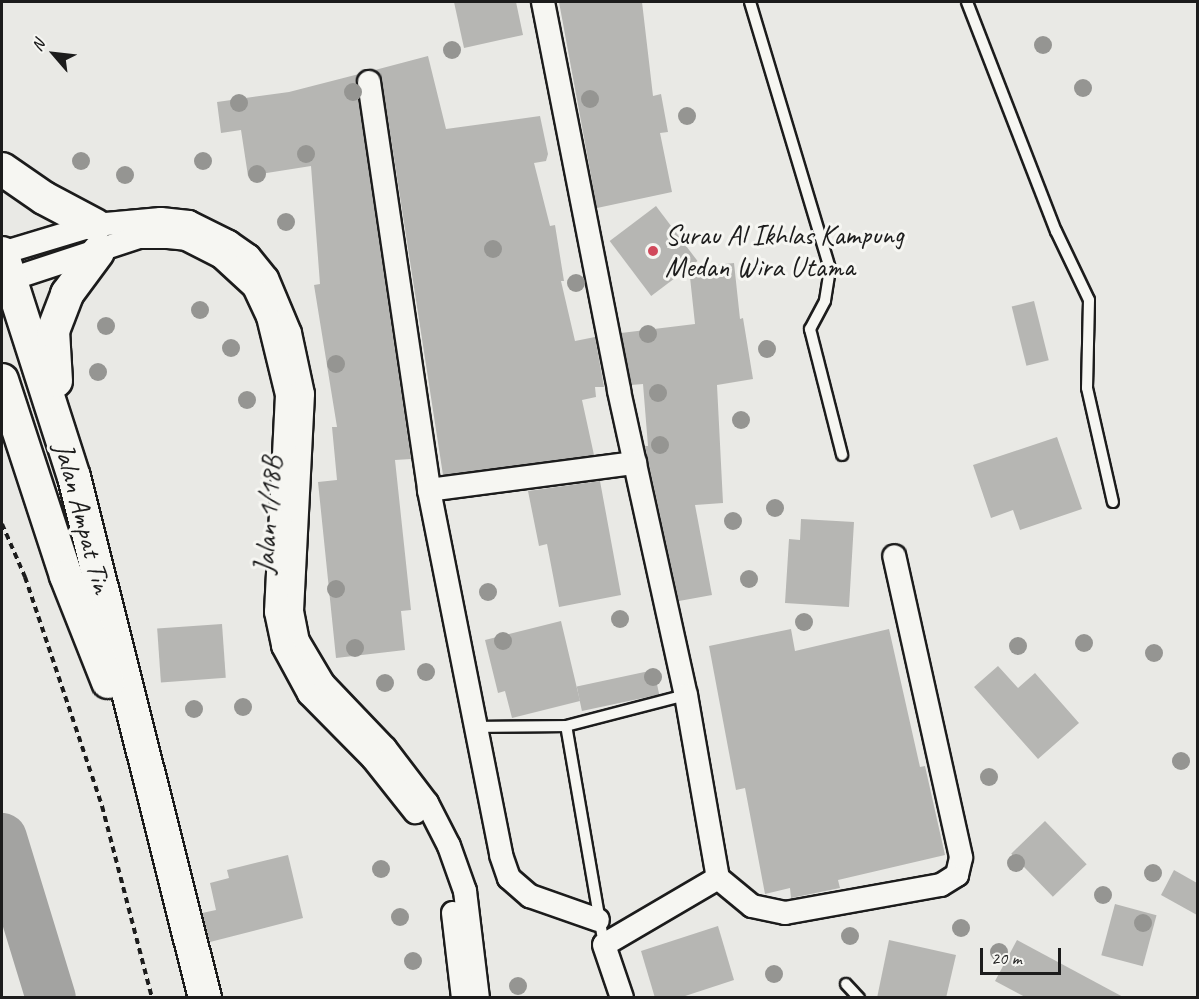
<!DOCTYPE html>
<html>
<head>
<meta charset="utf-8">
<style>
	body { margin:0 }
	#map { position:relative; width:1199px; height:999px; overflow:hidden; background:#e9e9e5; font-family:Caveat,sans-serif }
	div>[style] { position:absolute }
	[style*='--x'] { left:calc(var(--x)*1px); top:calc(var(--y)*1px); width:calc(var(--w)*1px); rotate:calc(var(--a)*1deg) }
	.river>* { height:50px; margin:-25px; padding:0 25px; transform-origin:25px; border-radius:25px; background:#a3a3a1 }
	.building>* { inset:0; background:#b6b6b3; transform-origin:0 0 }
	.path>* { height:4px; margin-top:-2px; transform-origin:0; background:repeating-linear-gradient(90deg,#1c1c1c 0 6px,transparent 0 10.5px) }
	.roads { filter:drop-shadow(2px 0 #1c1c1c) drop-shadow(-2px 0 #1c1c1c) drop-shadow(0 2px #1c1c1c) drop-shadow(0 -2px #1c1c1c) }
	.lane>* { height:10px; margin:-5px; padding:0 5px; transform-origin:5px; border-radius:5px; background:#f6f6f2 }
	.street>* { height:22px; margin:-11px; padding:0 11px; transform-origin:11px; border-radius:11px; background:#f6f6f2 }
	.secondary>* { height:32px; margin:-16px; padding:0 16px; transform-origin:16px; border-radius:16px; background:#f6f6f2 }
	.trees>* { width:18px; height:18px; margin:-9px; border-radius:50%; background:#959592 }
	.dots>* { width:16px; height:16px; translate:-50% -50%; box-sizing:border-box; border:3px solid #f6f6f2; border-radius:50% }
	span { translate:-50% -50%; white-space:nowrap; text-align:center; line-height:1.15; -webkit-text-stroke:6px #f6f6f2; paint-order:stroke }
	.poi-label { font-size:28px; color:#1c1c1c }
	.left { translate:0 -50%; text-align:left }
	.street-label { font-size:28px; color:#1c1c1c }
	.frame { position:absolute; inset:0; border:3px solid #1c1c1c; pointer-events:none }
	.north { position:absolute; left:24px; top:24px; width:60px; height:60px; -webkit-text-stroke:4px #f6f6f2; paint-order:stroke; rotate:298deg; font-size:16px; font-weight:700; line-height:24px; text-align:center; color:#1c1c1c }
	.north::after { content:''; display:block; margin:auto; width:21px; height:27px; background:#1c1c1c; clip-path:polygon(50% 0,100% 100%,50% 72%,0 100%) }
	.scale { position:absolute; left:980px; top:948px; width:81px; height:27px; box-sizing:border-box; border:3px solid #1c1c1c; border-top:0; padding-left:8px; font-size:18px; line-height:21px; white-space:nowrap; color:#1c1c1c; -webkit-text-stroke:4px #f6f6f2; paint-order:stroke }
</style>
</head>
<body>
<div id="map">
	<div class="river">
		<div style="--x:2;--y:838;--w:167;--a:73"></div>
	</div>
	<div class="building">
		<div style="clip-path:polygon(454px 2px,516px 2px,523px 35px,464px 48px)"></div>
		<div style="clip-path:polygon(559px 2px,642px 2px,653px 96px,661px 94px,668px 132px,660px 133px,672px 192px,597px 208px)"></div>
		<div style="clip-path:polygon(428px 56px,446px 129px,540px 116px,548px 154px,546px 161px,534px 163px,550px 226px,555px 225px,564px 281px,561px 281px,575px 341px,595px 337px,604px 387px,595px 387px,596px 397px,582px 400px,594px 455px,443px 475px,382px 80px,375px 70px)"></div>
		<div style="clip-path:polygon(359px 74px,356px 84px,411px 459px,395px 460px,411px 610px,401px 611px,405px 650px,336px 658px,318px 482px,337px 480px,332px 427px,337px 427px,314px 285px,320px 284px,311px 166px,248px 176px,241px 130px,221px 133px,217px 102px,289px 92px)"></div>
		<div style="left:656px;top:206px;width:69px;height:58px;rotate:53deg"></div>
		<div style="clip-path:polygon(734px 263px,740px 319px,743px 318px,753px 379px,717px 385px,723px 503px,695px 505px,712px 595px,679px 601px,645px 446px,648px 446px,643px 384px,631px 385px,621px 333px,695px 324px,689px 268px)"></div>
		<div style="left:1034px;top:301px;width:61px;height:23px;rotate:76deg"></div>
		<div style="clip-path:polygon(1057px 437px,1082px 509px,1020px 530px,1013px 510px,991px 518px,973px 465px)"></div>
		<div style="clip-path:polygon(600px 481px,621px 595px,559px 607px,547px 544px,539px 546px,528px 491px)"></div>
		<div style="clip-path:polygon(801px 519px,854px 522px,849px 607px,785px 603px,789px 539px,800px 540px)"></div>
		<div style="clip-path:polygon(561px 621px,580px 701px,512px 718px,505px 691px,498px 693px,485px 640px)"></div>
		<div style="left:222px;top:624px;width:54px;height:65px;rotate:86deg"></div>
		<div style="clip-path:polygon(791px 629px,795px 651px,889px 629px,920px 767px,925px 766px,945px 855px,838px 880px,840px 888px,791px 898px,790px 888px,765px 894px,745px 788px,736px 790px,709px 646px)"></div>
		<div style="clip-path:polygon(998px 666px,1018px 688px,1035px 673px,1079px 723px,1038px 759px,974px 687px)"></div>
		<div style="left:654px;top:670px;width:25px;height:79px;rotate:78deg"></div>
		<div style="left:1045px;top:821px;width:60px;height:47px;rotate:46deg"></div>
		<div style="clip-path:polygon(288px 855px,303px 918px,210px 942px,202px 913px,216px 910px,210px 883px,229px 878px,227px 870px)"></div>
		<div style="clip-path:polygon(1174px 870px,1197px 883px,1197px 915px,1161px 895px)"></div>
		<div style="left:1115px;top:904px;width:43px;height:53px;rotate:15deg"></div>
		<div style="clip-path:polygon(718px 926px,734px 980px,679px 998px,655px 998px,641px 951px)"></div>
		<div style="clip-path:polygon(889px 940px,956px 955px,946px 998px,877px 998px)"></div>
		<div style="clip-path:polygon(1017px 940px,1125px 998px,1027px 998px,995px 981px)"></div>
	</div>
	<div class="path">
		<div style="--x:2;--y:524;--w:58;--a:66.5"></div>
		<div style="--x:25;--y:577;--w:242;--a:71.4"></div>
		<div style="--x:102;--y:806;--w:198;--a:75.4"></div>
	</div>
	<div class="roads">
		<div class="lane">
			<div style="--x:750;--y:2;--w:279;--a:73.3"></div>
			<div style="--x:830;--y:269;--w:32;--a:99"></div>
			<div style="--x:825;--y:301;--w:32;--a:118"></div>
			<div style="--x:810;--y:329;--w:130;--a:75.7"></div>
			<div style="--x:967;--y:2;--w:246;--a:68.8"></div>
			<div style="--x:1056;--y:231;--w:76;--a:64.4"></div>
			<div style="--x:1089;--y:300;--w:88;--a:91.3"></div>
			<div style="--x:1087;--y:388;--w:117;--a:77.2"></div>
			<div style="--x:475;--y:727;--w:91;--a:-0.6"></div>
			<div style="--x:604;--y:945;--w:222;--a:-99.8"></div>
			<div style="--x:566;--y:726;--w:124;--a:-14.5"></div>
			<div style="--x:846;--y:984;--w:19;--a:47"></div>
		</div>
		<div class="street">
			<div style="--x:543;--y:2;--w:396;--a:78.9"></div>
			<div style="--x:619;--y:391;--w:311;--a:77.6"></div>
			<div style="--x:686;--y:695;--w:186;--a:80.1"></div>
			<div style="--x:718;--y:878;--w:132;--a:149.6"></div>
			<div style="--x:604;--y:945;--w:56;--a:71.2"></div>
			<div style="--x:369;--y:82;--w:412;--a:81.6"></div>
			<div style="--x:429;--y:490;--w:372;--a:78.8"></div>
			<div style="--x:501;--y:855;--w:24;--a:71"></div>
			<div style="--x:509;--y:878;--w:28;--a:41"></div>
			<div style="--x:530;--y:896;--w:72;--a:19.4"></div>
			<div style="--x:2;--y:253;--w:97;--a:-16.8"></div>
			<div style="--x:95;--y:225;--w:66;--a:-5.2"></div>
			<div style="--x:161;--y:219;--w:28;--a:6"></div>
			<div style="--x:189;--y:222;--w:45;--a:26.6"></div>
			<div style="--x:229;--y:242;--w:24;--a:35"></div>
			<div style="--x:249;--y:256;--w:28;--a:51"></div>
			<div style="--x:267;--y:278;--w:60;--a:67.3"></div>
			<div style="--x:290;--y:333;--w:62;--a:78"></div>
			<div style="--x:303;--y:394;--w:217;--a:92.9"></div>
			<div style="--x:292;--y:611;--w:31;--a:79"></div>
			<div style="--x:298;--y:641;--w:49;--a:59.2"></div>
			<div style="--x:323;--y:683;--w:90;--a:46.4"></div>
			<div style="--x:385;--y:748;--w:69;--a:52.6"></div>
			<div style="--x:427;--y:803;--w:48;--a:62.9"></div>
			<div style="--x:449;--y:846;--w:48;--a:70.4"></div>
			<div style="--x:465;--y:891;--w:108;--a:83.1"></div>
			<div style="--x:2;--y:282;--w:144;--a:-18.2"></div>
			<div style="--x:139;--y:237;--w:29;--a:0"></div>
			<div style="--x:168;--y:237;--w:18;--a:6"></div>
			<div style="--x:186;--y:239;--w:38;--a:27"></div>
			<div style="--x:220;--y:256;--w:46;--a:42.4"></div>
			<div style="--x:254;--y:287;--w:33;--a:65"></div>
			<div style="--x:268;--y:317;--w:80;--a:76.3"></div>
			<div style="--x:287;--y:395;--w:217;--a:92.9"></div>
			<div style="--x:276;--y:612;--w:35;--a:78"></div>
			<div style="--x:283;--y:646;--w:55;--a:61.6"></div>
			<div style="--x:309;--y:694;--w:91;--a:45.4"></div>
			<div style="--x:373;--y:759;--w:68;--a:51.6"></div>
			<div style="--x:429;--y:490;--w:208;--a:-7.5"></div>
			<div style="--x:718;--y:878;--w:44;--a:39.5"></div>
			<div style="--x:752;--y:906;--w:34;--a:12"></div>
			<div style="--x:785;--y:913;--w:158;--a:-10.2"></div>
			<div style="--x:941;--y:885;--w:19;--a:-32"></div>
			<div style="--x:957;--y:875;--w:18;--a:-77"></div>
			<div style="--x:961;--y:857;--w:308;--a:-102.5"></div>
			<div style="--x:453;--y:913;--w:86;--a:83.3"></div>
		</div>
		<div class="secondary">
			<div style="--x:2;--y:169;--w:51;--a:34.6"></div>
			<div style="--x:44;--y:198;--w:58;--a:27.9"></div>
			<div style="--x:2;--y:253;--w:235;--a:72.2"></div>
			<div style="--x:74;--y:477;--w:537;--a:75.89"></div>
			<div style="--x:2;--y:380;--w:206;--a:71.9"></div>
			<div style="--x:66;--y:576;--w:114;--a:68.4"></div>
			<div style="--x:56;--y:381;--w:50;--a:-93.4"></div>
			<div style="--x:53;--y:331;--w:40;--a:-69"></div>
			<div style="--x:67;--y:294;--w:52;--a:-53.6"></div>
		</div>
	</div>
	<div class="trees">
		<div style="left:1043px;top:45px"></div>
		<div style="left:452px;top:50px"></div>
		<div style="left:1083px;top:88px"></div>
		<div style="left:353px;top:92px"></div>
		<div style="left:590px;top:99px"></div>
		<div style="left:239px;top:103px"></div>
		<div style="left:687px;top:116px"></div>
		<div style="left:306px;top:154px"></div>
		<div style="left:81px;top:161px"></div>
		<div style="left:203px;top:161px"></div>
		<div style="left:257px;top:174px"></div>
		<div style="left:125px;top:175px"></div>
		<div style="left:286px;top:222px"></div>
		<div style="left:493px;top:249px"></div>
		<div style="left:576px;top:283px"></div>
		<div style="left:200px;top:310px"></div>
		<div style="left:106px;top:326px"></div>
		<div style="left:648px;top:334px"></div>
		<div style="left:231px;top:348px"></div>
		<div style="left:767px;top:349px"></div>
		<div style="left:336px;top:364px"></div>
		<div style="left:98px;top:372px"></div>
		<div style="left:658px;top:393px"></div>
		<div style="left:247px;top:400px"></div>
		<div style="left:741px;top:420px"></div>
		<div style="left:660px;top:445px"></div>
		<div style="left:775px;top:508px"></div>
		<div style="left:733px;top:521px"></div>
		<div style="left:749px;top:579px"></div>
		<div style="left:336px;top:589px"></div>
		<div style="left:488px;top:592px"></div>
		<div style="left:620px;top:619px"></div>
		<div style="left:804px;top:622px"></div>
		<div style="left:503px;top:641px"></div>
		<div style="left:1084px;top:643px"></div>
		<div style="left:1018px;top:646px"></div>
		<div style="left:355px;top:648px"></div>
		<div style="left:1154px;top:653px"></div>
		<div style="left:426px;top:672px"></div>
		<div style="left:653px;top:677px"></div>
		<div style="left:385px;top:683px"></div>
		<div style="left:243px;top:707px"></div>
		<div style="left:194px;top:709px"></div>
		<div style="left:1181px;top:761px"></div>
		<div style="left:989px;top:777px"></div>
		<div style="left:1016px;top:863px"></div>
		<div style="left:381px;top:869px"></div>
		<div style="left:1153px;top:873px"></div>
		<div style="left:1103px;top:895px"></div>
		<div style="left:400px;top:917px"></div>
		<div style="left:1143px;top:923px"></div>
		<div style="left:961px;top:928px"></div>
		<div style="left:850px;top:936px"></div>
		<div style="left:999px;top:952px"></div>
		<div style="left:413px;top:961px"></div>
		<div style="left:774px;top:974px"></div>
		<div style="left:518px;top:986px"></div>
	</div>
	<div class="dots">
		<div style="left:653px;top:251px;background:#d1495b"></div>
	</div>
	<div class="poi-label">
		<span class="left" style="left:665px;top:251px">Surau Al Ikhlas Kampung<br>Medan Wira Utama</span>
	</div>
	<div class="street-label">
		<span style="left:268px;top:515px;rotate:-86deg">Jalan 1/18B</span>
		<span style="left:83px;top:518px;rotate:75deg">Jalan Ampat Tin</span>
	</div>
	<div class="frame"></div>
	<div class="north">N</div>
	<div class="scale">20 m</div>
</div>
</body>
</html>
